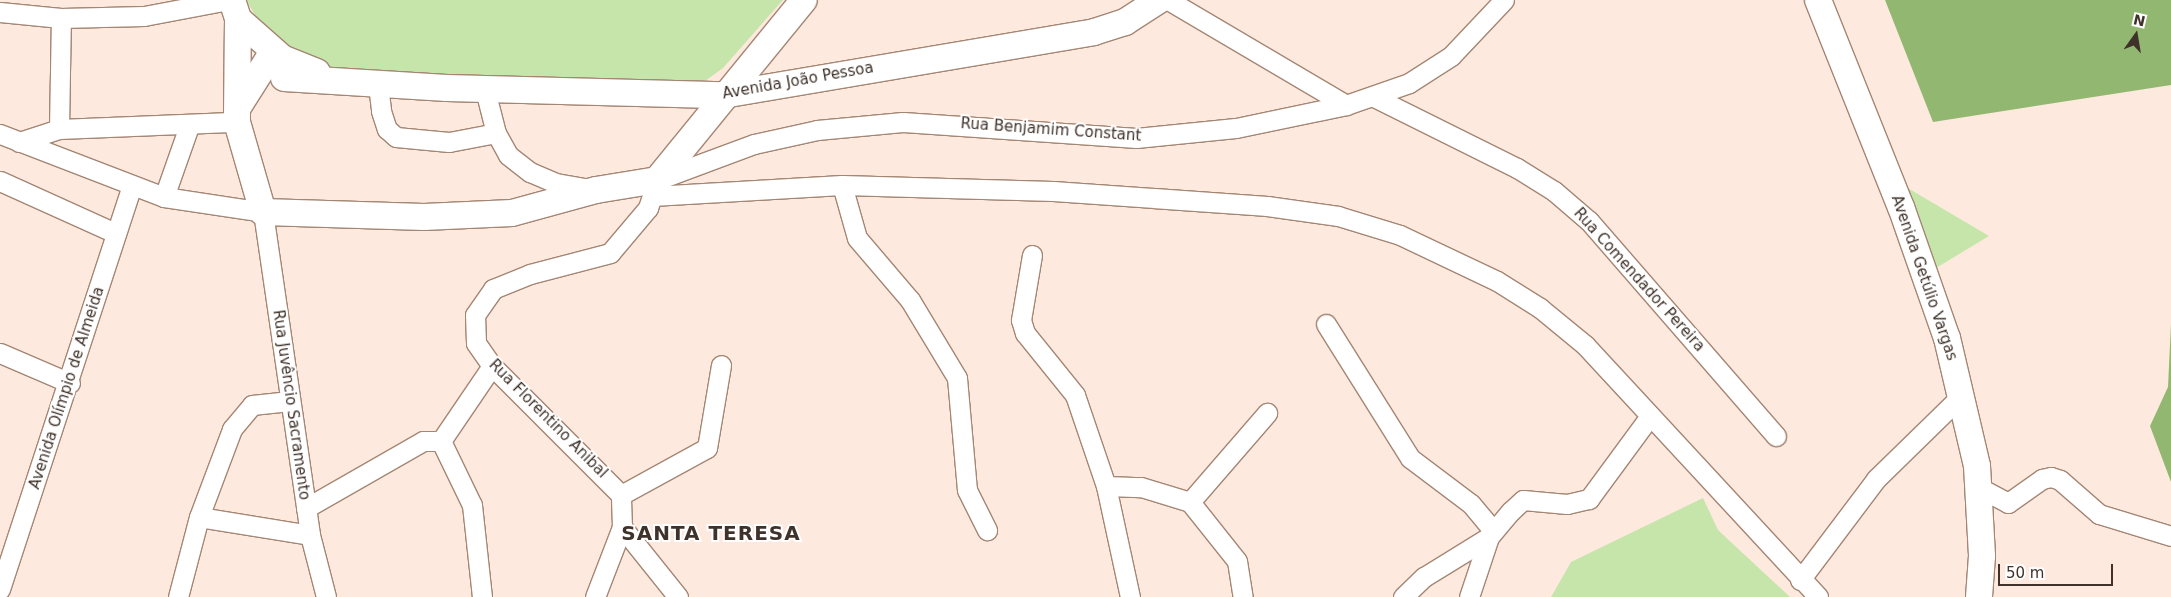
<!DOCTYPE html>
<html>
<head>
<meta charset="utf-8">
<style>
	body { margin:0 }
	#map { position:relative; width:2171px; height:597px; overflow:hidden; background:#fee9de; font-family:"DejaVu Sans",sans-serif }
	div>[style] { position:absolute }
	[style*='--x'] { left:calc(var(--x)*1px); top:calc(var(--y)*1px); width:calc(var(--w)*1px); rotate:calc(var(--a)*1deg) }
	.green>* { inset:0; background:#c5e5aa }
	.forest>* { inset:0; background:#92b771 }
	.roads { filter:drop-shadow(1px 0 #a48674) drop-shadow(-1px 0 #a48674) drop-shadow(0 1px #a48674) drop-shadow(0 -1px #a48674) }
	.street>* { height:19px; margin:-9.5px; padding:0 9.5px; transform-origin:9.5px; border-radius:9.5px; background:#fff }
	.secondary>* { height:26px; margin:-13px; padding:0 13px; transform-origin:13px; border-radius:13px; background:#fff }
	span { translate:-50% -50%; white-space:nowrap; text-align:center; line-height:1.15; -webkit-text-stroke:4px #fff; paint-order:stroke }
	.street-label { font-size:15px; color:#3f322a }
	.district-label { font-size:20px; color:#3f322a; font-weight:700; letter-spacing:1px }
	.north { position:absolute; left:2111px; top:10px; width:50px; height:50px; -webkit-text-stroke:4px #fff; paint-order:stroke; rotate:13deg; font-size:14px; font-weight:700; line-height:20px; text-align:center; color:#3f322a }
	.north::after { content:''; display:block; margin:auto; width:18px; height:22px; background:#3f322a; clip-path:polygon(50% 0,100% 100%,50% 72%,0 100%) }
	.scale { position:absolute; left:1998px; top:564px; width:115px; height:22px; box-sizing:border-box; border:2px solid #3f322a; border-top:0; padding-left:6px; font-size:15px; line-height:18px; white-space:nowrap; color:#3f322a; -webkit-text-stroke:4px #fff; paint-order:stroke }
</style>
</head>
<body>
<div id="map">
	<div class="green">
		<div style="clip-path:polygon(246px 0,783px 0,723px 68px,694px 89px,311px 67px,270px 40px)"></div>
		<div style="clip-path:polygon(1906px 187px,1989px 236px,1936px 268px)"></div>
		<div style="clip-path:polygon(1703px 498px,1718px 530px,1790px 597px,1551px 597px,1571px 562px)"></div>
	</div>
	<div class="forest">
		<div style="clip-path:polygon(1885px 0,2171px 0,2171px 85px,1933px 122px)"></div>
		<div style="clip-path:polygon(2171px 324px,2171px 482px,2150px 426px,2168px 387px)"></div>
	</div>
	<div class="roads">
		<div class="street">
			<div style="--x:1168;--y:0;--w:207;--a:30.5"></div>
			<div style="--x:0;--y:12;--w:61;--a:5.6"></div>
			<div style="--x:61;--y:18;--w:83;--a:-1.4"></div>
			<div style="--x:144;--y:16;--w:86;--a:-10.7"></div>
			<div style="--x:378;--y:85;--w:26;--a:83"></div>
			<div style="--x:381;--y:111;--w:19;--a:72"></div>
			<div style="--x:387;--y:129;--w:12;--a:42"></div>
			<div style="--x:396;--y:137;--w:53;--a:5.4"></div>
			<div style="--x:449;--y:142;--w:48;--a:-10.8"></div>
			<div style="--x:485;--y:90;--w:44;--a:75.7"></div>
			<div style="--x:496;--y:133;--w:25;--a:61"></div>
			<div style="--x:508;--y:155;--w:28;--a:38"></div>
			<div style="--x:530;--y:172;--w:28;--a:23"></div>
			<div style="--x:556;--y:183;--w:35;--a:10"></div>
			<div style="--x:1374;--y:97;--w:160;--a:26.4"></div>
			<div style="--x:1517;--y:168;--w:44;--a:31.9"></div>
			<div style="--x:1554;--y:191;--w:46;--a:40.6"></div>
			<div style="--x:1589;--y:221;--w:285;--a:49"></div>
			<div style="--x:59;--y:129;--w:111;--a:-89"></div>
			<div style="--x:0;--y:134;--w:176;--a:21"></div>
			<div style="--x:164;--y:197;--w:100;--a:8.6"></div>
			<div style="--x:263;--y:212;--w:326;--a:81.7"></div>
			<div style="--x:310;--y:535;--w:64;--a:75.5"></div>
			<div style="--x:19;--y:142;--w:42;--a:-18"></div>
			<div style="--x:59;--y:129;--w:178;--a:-2.3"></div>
			<div style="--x:0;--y:181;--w:126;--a:24.3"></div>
			<div style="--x:842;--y:185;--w:55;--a:74.2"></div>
			<div style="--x:857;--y:238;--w:82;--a:49.5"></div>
			<div style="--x:910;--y:300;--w:91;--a:58.9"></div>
			<div style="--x:957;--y:378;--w:112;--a:84.9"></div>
			<div style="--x:967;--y:490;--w:45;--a:63.4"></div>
			<div style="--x:652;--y:196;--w:190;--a:-3.3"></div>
			<div style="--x:842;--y:185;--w:211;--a:1.6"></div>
			<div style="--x:1053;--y:191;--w:215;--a:4"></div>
			<div style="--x:1267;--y:206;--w:72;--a:8"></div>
			<div style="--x:1338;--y:216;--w:65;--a:17"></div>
			<div style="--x:1400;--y:235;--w:107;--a:25.4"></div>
			<div style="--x:1497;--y:281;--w:51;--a:32.1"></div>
			<div style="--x:1540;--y:308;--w:58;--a:39.4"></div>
			<div style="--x:1585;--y:345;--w:343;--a:47.2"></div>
			<div style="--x:164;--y:197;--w:75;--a:-70.6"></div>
			<div style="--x:1032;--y:255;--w:66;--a:99.6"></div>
			<div style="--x:1021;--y:320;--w:14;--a:73"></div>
			<div style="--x:1025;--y:333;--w:80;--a:51.1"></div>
			<div style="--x:1075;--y:395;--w:96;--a:71.2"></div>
			<div style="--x:1106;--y:486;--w:114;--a:77.8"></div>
			<div style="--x:1326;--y:324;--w:158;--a:57.9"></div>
			<div style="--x:1410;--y:458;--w:76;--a:37"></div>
			<div style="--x:1471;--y:504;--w:35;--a:50"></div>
			<div style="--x:0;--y:353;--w:76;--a:23.2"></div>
			<div style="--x:441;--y:441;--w:71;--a:64.2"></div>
			<div style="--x:472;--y:505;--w:93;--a:83.8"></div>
			<div style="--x:1106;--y:486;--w:35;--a:2"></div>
			<div style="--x:1141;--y:487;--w:51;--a:17"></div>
			<div style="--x:1190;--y:502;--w:75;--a:51.5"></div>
			<div style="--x:1237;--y:561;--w:36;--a:81"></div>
			<div style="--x:1978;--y:487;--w:34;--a:28"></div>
			<div style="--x:2008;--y:503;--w:42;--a:-35.2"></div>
			<div style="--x:2042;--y:479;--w:9;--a:-13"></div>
			<div style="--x:2051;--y:477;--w:9;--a:18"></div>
			<div style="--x:2060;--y:480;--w:52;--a:41.1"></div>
			<div style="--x:2099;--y:514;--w:75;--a:17"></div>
			<div style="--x:621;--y:495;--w:98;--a:-28.7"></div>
			<div style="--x:707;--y:448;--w:84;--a:-80.4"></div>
			<div style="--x:1190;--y:502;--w:118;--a:-49.1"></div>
			<div style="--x:306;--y:508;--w:135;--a:-29.8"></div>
			<div style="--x:423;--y:441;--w:18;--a:0"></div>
			<div style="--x:441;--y:441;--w:91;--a:-55.8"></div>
			<div style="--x:199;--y:517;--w:112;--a:9.2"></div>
			<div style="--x:1800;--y:580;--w:126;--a:-53"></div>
			<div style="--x:1876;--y:479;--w:119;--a:-44.3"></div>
			<div style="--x:0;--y:589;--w:424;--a:-71.9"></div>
			<div style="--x:178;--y:597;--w:83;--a:-75.3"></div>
			<div style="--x:199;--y:517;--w:94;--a:-69.4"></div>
			<div style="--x:232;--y:429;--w:31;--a:-50"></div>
			<div style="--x:252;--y:405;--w:38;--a:-6"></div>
			<div style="--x:595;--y:597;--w:75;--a:-68.9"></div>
			<div style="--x:678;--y:597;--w:90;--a:-128.7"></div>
			<div style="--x:622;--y:527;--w:32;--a:-92"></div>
			<div style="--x:621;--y:495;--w:182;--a:-135"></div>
			<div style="--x:492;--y:366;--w:28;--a:-125"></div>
			<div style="--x:476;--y:343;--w:28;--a:-92"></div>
			<div style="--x:475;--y:315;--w:32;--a:-55"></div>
			<div style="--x:493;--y:289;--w:40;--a:-22"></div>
			<div style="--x:530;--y:274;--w:83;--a:-14.7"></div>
			<div style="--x:610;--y:253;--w:59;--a:-49.8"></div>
			<div style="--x:648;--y:208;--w:29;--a:-72"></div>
			<div style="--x:657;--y:180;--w:103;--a:-20.4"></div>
			<div style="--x:754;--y:144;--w:65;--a:-12.5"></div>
			<div style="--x:817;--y:130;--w:86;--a:-5.3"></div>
			<div style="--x:903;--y:122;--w:234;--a:3.9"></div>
			<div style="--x:1136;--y:138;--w:100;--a:-5.7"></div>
			<div style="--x:1236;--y:128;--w:112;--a:-11.8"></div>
			<div style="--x:1346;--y:105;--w:67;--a:-19.2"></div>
			<div style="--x:1409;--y:83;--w:50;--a:-32.7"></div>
			<div style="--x:1451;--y:56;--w:77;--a:-46.6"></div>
			<div style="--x:1403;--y:597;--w:29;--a:-44"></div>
			<div style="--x:1424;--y:577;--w:76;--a:-31.6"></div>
			<div style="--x:1469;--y:597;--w:63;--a:-71.6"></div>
			<div style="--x:1489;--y:537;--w:34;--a:-50"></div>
			<div style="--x:1511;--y:511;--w:16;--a:-43"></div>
			<div style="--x:1523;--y:500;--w:44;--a:5.2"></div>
			<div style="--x:1567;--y:504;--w:23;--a:-13"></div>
			<div style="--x:1589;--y:499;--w:103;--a:-53.7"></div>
		</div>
		<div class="secondary">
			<div style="--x:232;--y:0;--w:20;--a:72"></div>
			<div style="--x:238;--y:19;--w:103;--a:90.6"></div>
			<div style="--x:237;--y:122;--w:94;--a:73.9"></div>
			<div style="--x:263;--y:212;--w:161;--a:1.8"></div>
			<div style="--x:424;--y:217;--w:88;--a:-2.6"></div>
			<div style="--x:512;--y:213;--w:87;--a:-15.3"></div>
			<div style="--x:596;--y:190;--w:62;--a:-9.3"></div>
			<div style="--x:657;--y:180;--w:232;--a:-50.8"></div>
			<div style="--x:1818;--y:0;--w:223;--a:68.2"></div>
			<div style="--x:1901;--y:207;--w:139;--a:70.7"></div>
			<div style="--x:1947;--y:338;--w:131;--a:76.8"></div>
			<div style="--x:1977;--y:466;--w:90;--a:86.8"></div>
			<div style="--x:1982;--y:556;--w:41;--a:94.2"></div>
			<div style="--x:238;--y:19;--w:57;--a:41.5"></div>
			<div style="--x:284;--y:78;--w:163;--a:3.5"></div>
			<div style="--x:447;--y:88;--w:276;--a:1.5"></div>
			<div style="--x:723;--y:95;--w:376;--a:-9.6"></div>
			<div style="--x:1094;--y:32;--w:33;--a:-18"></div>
			<div style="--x:1125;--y:22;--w:40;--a:-32.9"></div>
			<div style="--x:238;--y:107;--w:58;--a:-57.7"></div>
			<div style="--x:269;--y:58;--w:8;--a:-14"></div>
			<div style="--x:277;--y:56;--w:43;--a:21.8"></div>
		</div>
	</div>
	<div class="street-label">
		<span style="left:798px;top:81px;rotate:-10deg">Avenida João Pessoa</span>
		<span style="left:1051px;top:130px;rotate:4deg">Rua Benjamim Constant</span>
		<span style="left:1924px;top:278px;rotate:71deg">Avenida Getúlio Vargas</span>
		<span style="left:1639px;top:280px;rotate:48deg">Rua Comendador Pereira</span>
		<span style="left:67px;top:388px;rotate:-72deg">Avenida Olímpio de Almeida</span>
		<span style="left:291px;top:405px;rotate:82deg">Rua Juvêncio Sacramento</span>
		<span style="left:548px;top:419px;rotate:45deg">Rua Florentino Anibal</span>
	</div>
	<div class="district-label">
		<span style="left:711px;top:533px">SANTA TERESA</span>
	</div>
	<div class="north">N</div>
	<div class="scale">50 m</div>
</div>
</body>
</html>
